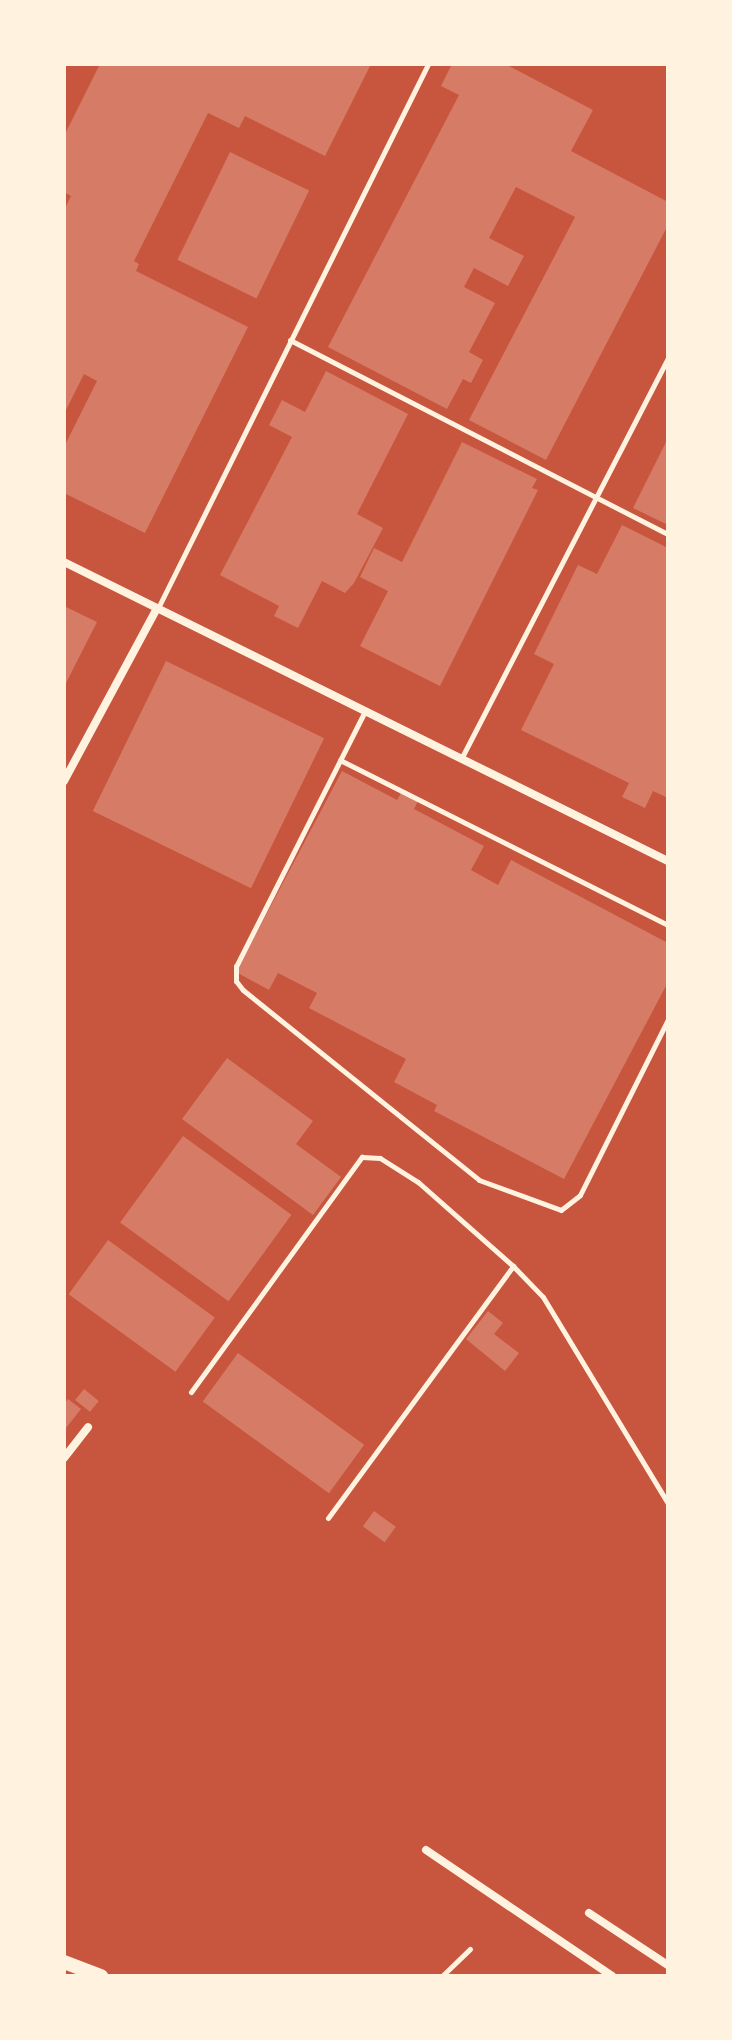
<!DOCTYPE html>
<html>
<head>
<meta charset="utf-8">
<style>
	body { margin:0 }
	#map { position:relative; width:732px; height:2040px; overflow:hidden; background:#c8553d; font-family:Overpass,sans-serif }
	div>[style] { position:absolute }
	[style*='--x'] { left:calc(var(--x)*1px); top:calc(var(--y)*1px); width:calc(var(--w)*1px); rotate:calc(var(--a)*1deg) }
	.building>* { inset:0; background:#d67c66; transform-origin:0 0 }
	.service>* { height:5px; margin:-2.5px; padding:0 2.5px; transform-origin:2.5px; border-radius:2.5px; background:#fff3e0 }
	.minor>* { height:8px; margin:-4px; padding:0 4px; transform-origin:4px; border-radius:4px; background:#fff3e0 }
	.secondary>* { height:14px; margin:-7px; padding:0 7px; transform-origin:7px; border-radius:7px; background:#fff3e0 }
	span { translate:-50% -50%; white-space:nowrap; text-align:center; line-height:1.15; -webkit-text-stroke:6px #fff3e0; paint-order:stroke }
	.frame { position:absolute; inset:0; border:66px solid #fff3e0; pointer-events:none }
</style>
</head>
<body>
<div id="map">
	<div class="building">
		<div style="clip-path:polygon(100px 64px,371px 64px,325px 156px,245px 116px,239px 128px,208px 113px,134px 261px,139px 264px,136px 271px,248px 327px,145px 533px,64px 493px,64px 447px,97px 381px,84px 374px,64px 414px,64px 210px,71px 196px,64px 192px,64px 136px)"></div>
		<div style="clip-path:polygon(452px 64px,505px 64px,593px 110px,571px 151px,668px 202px,668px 225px,546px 460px,469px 420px,575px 217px,516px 187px,489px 238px,524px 256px,508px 286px,474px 268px,464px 287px,495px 303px,469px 352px,483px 360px,471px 383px,463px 379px,447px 409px,328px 347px,459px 95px,441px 86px)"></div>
		<div style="left:230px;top:152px;width:88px;height:120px;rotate:26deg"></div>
		<div style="clip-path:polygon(326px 371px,408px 414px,357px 514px,383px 528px,354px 583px,345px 593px,322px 581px,298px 628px,274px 616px,279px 606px,220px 575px,292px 437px,269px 425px,282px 400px,305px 412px)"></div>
		<div style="clip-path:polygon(668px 438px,668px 525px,633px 508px)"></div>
		<div style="clip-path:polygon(462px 442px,537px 479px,532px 488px,538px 490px,440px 686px,360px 646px,388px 591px,360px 577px,374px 548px,402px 562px)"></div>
		<div style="clip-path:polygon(622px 525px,668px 548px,668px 798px,653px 791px,645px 808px,622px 797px,629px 783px,521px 730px,554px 664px,534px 654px,578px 565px,597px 574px)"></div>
		<div style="clip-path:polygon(64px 606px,97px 622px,64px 687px)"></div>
		<div style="left:166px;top:661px;width:176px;height:167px;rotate:26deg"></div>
		<div style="clip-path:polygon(342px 771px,397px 800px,401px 793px,418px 801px,414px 809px,484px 846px,471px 870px,498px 885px,511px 860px,668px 943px,668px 982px,564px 1179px,434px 1111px,437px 1105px,394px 1082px,406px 1059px,309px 1008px,317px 993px,278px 973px,269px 990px,236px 972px)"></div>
		<div style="clip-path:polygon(227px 1058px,313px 1121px,296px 1144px,341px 1177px,313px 1215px,182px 1119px)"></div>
		<div style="left:183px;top:1136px;width:134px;height:107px;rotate:36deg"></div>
		<div style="left:108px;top:1240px;width:132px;height:67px;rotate:36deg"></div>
		<div style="clip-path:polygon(488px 1311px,503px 1323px,494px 1334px,519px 1353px,505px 1371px,466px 1339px)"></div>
		<div style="left:238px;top:1353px;width:156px;height:60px;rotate:36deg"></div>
		<div style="left:84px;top:1389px;width:19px;height:14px;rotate:39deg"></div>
		<div style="clip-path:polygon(68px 1399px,81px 1409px,66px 1428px,64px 1404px)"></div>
		<div style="left:374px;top:1511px;width:27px;height:19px;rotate:36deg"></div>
	</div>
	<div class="service">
		<div style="--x:290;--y:340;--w:425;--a:27.2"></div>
		<div style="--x:158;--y:608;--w:607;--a:-63.6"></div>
		<div style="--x:365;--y:711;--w:286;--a:116.8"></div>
		<div style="--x:236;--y:966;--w:15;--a:90"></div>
		<div style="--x:236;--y:981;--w:11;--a:52"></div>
		<div style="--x:243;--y:990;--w:303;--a:38.8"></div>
		<div style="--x:479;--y:1180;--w:87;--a:20.1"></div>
		<div style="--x:561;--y:1210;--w:24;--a:-38"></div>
		<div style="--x:580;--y:1195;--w:197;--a:-63.4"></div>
		<div style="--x:461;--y:759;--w:451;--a:-62.7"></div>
		<div style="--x:340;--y:760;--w:367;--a:26.7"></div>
		<div style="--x:191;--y:1392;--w:291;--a:-54"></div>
		<div style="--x:362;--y:1157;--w:18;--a:3"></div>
		<div style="--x:380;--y:1158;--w:45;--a:32.3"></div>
		<div style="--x:418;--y:1182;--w:127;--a:41.5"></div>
		<div style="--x:328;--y:1518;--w:313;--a:-53.7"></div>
		<div style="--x:513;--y:1266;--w:43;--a:45.9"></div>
		<div style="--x:543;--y:1297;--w:241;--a:58.8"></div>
		<div style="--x:442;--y:1976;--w:39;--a:-44"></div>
	</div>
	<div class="minor">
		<div style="--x:64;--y:562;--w:674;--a:26.34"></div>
		<div style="--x:64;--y:781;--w:196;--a:-61.7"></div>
		<div style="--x:64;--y:1458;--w:39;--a:-52"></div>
		<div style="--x:426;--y:1850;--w:225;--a:34.1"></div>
		<div style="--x:589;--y:1913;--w:95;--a:33.4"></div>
	</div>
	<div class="secondary">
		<div style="--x:64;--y:1962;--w:40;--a:21"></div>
	</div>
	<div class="frame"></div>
</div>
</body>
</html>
